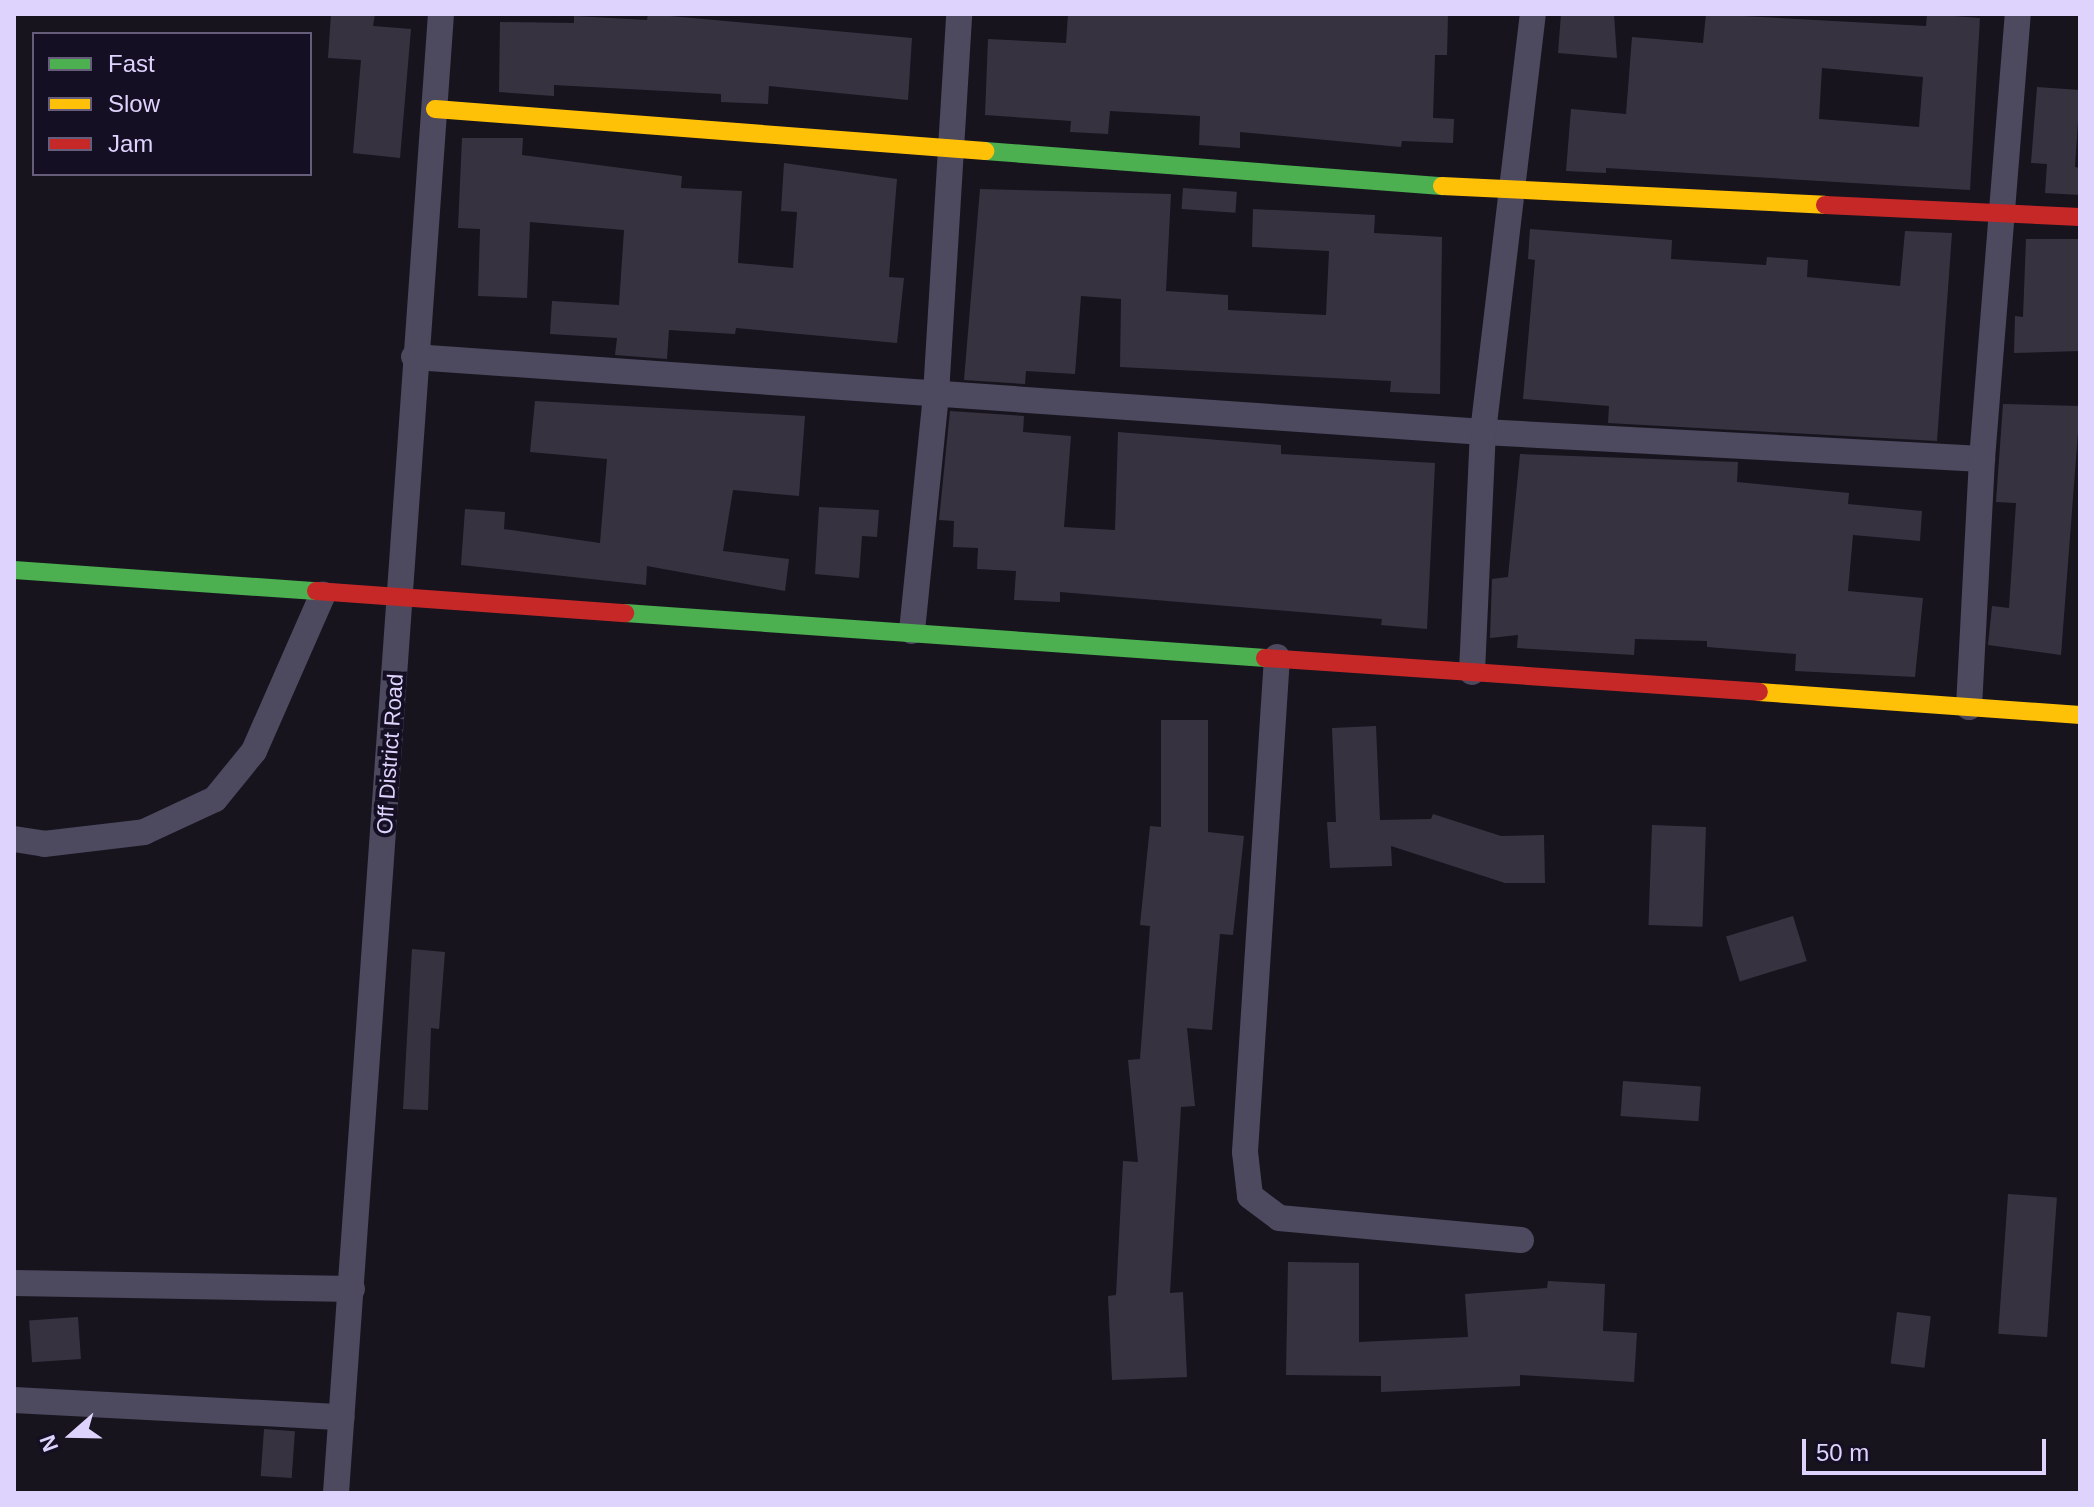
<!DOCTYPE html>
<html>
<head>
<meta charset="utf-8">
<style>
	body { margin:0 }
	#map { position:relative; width:2094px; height:1507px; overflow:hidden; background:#17141e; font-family:Helvetica,sans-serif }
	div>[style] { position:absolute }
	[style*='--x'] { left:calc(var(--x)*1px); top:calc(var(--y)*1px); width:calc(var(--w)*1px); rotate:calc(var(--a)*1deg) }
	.building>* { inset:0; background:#373240; transform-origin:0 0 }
	.street>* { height:26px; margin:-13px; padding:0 13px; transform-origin:13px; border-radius:13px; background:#4d495f }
	.fast>* { height:18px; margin:-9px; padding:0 9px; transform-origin:9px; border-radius:9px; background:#4caf50 }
	.slow>* { height:18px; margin:-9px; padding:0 9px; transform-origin:9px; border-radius:9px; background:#ffc107 }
	.jam>* { height:18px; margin:-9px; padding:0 9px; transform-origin:9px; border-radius:9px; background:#c62828 }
	span { translate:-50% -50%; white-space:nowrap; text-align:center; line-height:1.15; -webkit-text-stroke:8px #150f23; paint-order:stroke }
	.street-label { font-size:22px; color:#ded3fd }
	.frame { position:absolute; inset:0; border:16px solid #ded3fd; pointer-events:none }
	.legend { position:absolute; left:32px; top:32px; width:280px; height:144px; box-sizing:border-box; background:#150f23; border:2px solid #655d7a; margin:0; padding:10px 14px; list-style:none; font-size:24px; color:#ded3fd }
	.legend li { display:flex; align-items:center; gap:16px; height:40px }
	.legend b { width:40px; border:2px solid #655d7a }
	.north { position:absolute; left:32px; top:1395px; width:80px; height:80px; -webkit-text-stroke:6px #150f23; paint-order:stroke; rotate:250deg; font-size:22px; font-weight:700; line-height:32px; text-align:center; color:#ded3fd }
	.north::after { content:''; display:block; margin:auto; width:28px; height:36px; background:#ded3fd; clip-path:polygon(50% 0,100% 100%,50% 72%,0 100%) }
	.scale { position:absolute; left:1802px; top:1439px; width:244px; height:36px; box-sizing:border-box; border:4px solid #ded3fd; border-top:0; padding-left:10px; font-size:24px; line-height:28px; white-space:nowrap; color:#ded3fd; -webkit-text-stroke:6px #150f23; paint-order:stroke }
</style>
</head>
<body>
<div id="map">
	<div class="building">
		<div style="clip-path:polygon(331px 14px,375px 14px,373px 26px,411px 29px,400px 158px,353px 153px,361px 60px,328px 58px)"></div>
		<div style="clip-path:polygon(648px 14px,912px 38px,908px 100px,769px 86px,768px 104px,721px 102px,721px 94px,554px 85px,554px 96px,499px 92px,500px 22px,574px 23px,574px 16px,647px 20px)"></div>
		<div style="clip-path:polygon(1068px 14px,1448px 14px,1447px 55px,1435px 55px,1433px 118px,1454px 119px,1453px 143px,1402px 141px,1401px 147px,1240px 132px,1240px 148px,1199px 145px,1200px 116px,1110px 111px,1108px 134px,1070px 132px,1071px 121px,985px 115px,988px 39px,1066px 43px)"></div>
		<div style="clip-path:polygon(1561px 14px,1614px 14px,1617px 58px,1558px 53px)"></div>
		<div style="clip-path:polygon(evenodd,1706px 14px,1926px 26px,1927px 14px,1980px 18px,1970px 190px,1606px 168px,1606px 173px,1566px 171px,1571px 109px,1626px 114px,1632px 37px,1703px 43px,1706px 14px,1822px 68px,1923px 77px,1919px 127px,1819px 119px,1822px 68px)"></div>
		<div style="clip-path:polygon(2037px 87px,2080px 90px,2075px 167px,2080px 168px,2080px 195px,2045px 193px,2047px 164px,2031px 163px)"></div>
		<div style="clip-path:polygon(462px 138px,523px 138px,522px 155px,682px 176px,681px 188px,742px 191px,738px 263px,793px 268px,797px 212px,781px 211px,784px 163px,897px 179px,889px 277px,904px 278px,897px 343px,736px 328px,735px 334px,669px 330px,667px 359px,615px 355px,617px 338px,550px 334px,552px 301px,619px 305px,624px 230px,530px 222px,527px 298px,478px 296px,480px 229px,458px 228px)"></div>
		<div style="left:1183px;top:188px;width:54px;height:21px;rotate:4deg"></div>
		<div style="clip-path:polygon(980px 189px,1171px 194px,1166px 291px,1228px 295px,1228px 310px,1326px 315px,1329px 251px,1252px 247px,1253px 209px,1375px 215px,1374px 233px,1442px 237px,1440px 394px,1390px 392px,1391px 381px,1120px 367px,1121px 299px,1081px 296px,1075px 374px,1026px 371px,1025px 384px,964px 380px)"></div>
		<div style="clip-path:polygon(1530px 229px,1672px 240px,1671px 259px,1766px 265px,1767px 257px,1808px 260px,1807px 277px,1900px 286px,1905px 231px,1952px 233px,1937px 441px,1608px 423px,1609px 406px,1523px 399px,1535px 260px,1528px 259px)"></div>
		<div style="clip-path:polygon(2026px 239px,2080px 239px,2080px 351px,2014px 353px,2015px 316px,2023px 317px)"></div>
		<div style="clip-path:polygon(535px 401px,805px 416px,799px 496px,733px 490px,723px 551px,789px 559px,785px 591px,647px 566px,646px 585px,461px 565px,465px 509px,505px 512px,504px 529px,600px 543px,607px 459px,530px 452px)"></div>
		<div style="clip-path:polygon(2003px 404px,2080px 406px,2061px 655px,1988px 645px,1992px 606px,2009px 608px,2016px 503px,1996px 502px)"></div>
		<div style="clip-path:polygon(950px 411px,1024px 416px,1023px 432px,1071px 436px,1064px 527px,1115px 530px,1118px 432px,1281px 445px,1281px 454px,1435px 463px,1427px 629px,1381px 625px,1382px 619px,1060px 592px,1060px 602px,1014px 600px,1016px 571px,977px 569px,978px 548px,953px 547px,954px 521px,939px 520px)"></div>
		<div style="clip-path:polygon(1520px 454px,1738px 462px,1737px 482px,1849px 493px,1848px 504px,1922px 511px,1920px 541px,1853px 535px,1848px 591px,1923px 598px,1915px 677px,1795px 671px,1796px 654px,1707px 647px,1707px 641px,1635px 639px,1634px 655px,1517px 648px,1518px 635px,1490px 638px,1492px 579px,1508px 577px)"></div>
		<div style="clip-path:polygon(819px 507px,879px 510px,877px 537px,862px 536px,859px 578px,815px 574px)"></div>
		<div style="clip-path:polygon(1161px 720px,1208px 720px,1208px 832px,1244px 836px,1233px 935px,1220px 934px,1212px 1030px,1187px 1028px,1195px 1106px,1181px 1107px,1170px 1293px,1183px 1292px,1187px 1377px,1112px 1380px,1108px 1296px,1116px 1295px,1123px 1161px,1138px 1162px,1128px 1060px,1140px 1059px,1150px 926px,1140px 925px,1150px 826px,1161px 827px)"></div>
		<div style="clip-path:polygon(1376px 726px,1380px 820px,1431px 819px,1433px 814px,1501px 836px,1544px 835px,1545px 883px,1505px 883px,1391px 846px,1392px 866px,1330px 868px,1327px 822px,1336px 822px,1332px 728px)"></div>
		<div style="left:1652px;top:825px;width:54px;height:100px;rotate:2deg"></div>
		<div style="left:1793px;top:916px;width:47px;height:70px;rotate:73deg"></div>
		<div style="clip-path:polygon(412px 949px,445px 952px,439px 1029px,431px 1028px,428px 1110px,403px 1109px)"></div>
		<div style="left:1623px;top:1081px;width:78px;height:35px;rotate:4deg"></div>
		<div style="left:2008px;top:1194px;width:49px;height:140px;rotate:4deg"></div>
		<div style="clip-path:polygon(1288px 1262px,1359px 1263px,1359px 1342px,1468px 1337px,1465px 1294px,1547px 1288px,1548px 1281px,1605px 1284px,1603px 1331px,1637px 1333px,1634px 1382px,1520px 1375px,1520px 1386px,1381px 1392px,1381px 1376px,1286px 1375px)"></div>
		<div style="left:1897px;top:1312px;width:34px;height:52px;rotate:7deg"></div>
		<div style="left:78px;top:1317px;width:42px;height:49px;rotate:86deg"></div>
		<div style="left:264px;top:1429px;width:31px;height:47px;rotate:4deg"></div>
	</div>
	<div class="street">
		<div style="--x:414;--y:357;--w:1072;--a:4.01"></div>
		<div style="--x:1483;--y:432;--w:500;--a:3.1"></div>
		<div style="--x:912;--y:631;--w:238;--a:-84.2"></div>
		<div style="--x:936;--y:394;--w:381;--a:-86.5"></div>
		<div style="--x:1277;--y:657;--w:496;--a:93.7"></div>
		<div style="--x:1245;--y:1152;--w:44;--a:83.5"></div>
		<div style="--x:1250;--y:1196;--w:36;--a:37"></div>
		<div style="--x:1279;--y:1218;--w:243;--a:5.2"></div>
		<div style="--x:1472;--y:672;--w:240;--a:-87.4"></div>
		<div style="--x:1483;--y:432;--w:421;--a:-83.2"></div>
		<div style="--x:1969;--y:707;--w:248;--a:-87"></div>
		<div style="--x:1982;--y:459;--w:446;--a:-85.4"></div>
		<div style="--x:14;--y:839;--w:30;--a:9"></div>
		<div style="--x:44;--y:844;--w:101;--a:-6.8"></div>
		<div style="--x:144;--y:832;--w:78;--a:-24.9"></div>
		<div style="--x:215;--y:799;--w:62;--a:-50.9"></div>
		<div style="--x:254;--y:751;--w:171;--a:-66.3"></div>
		<div style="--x:14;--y:1283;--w:338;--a:1"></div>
		<div style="--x:14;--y:1400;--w:328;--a:3"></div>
		<div style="--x:336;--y:1493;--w:1483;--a:-85.94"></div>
	</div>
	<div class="fast">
		<div style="--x:985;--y:151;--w:458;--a:4.4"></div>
		<div style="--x:14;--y:570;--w:303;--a:4"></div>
		<div style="--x:625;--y:613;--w:642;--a:4.02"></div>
	</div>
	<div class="slow">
		<div style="--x:435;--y:109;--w:552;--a:4.37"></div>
		<div style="--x:1442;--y:186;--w:383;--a:2.8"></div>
		<div style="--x:1759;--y:692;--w:322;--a:4.1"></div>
	</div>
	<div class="jam">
		<div style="--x:1825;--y:205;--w:255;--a:2.7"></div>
		<div style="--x:316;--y:591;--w:310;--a:4.1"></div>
		<div style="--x:1265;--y:658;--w:495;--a:3.9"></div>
	</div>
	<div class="street-label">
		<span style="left:390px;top:754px;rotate:-86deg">Off District Road</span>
	</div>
	<div class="frame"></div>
	<ul class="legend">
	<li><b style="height:10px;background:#4caf50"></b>Fast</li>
	<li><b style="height:10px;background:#ffc107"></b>Slow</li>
	<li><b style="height:10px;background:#c62828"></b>Jam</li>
	</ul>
	<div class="north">N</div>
	<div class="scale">50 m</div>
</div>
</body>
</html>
